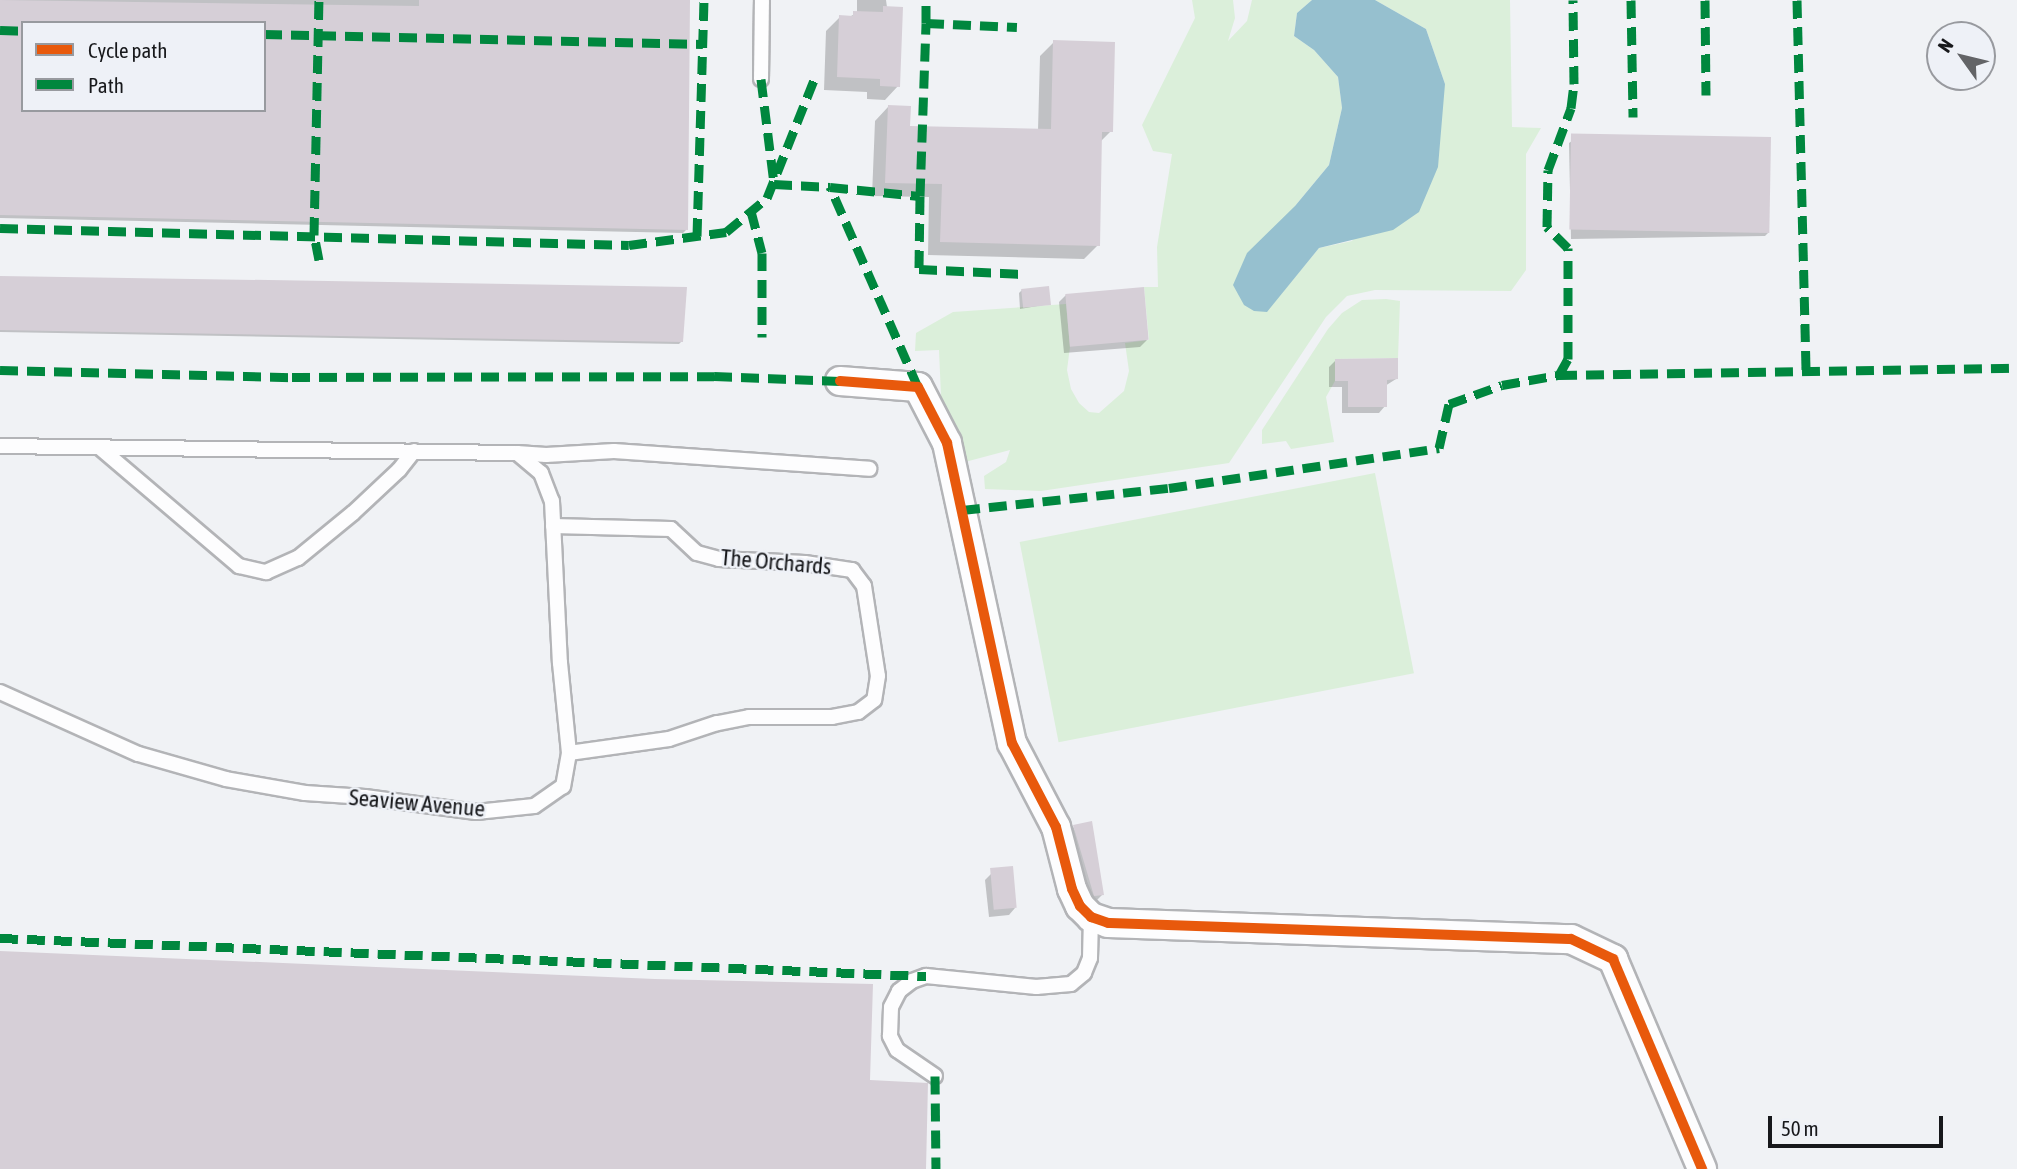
<!DOCTYPE html>
<html>
<head>
<meta charset="utf-8">
<style>
	body { margin:0 }
	#map { position:relative; width:2017px; height:1169px; overflow:hidden; background:#f0f2f5; font-family:"Asap Condensed",sans-serif }
	div>[style] { position:absolute }
	[style*='--x'] { left:calc(var(--x)*1px); top:calc(var(--y)*1px); width:calc(var(--w)*1px); rotate:calc(var(--a)*1deg) }
	.green>* { inset:0; background:#dbefda; transform-origin:0 0 }
	.water>* { inset:0; background:#96c0cf }
	.shadow>* { inset:0; background:#0003 }
	.building>* { inset:0; background:#d6cfd7; transform-origin:0 0 }
	.roads { filter:drop-shadow(2px 0 #b3b4b7) drop-shadow(-2px 0 #b3b4b7) drop-shadow(0 2px #b3b4b7) drop-shadow(0 -2px #b3b4b7) }
	.lane>* { height:14px; margin:-7px; padding:0 7px; transform-origin:7px; border-radius:7px; background:#fdfdfe }
	.street>* { height:28px; margin:-14px; padding:0 14px; transform-origin:14px; border-radius:14px; background:#fdfdfe }
	.quiet>* { height:9px; margin-top:-4.5px; transform-origin:0; background:repeating-linear-gradient(90deg,#00873e 0 18px,transparent 0 27px) }
	.cycleway>* { height:10px; margin:-5px; padding:0 5px; transform-origin:5px; border-radius:5px; background:#e8590c }
	span { translate:-50% -50%; white-space:nowrap; text-align:center; line-height:1.15; -webkit-text-stroke:5px #eef1f7; paint-order:stroke }
	.street-label { font-size:23px; color:#17181b }
	.legend { position:absolute; left:21px; top:21px; width:245px; height:91px; box-sizing:border-box; background:#eef1f7; border:2px solid #989a9f; margin:0; padding:9px 12px; list-style:none; font-size:21px; color:#17181b }
	.legend li { display:flex; align-items:center; gap:14px; height:35px }
	.legend b { width:35px; border:2px solid #989a9f }
	.north { position:absolute; left:1926px; top:21px; width:70px; height:70px; box-sizing:border-box; background:#eef1f7; border:2px solid #989a9f; border-radius:50%; rotate:304deg; font-size:19px; font-weight:700; line-height:28px; text-align:center; color:#17181b }
	.north::after { content:''; display:block; margin:auto; width:24px; height:32px; background:#636467; clip-path:polygon(50% 0,100% 100%,50% 72%,0 100%) }
	.scale { position:absolute; left:1768px; top:1116px; width:175px; height:32px; box-sizing:border-box; border:4px solid #17181b; border-top:0; padding-left:9px; font-size:21px; line-height:24px; white-space:nowrap; color:#17181b; -webkit-text-stroke:5px #eef1f7; paint-order:stroke }
</style>
</head>
<body>
<div id="map">
	<div class="green">
		<div style="clip-path:polygon(1192px 0,1233px 0,1235px 18px,1228px 41px,1247px 21px,1252px 0,1312px 0,1297px 13px,1294px 36px,1314px 50px,1338px 77px,1342px 108px,1329px 165px,1295px 206px,1266px 312px,1319px 248px,1352px 241px,1445px 84px,1426px 29px,1375px 0,1510px 0,1512px 127px,1541px 128px,1526px 154px,1526px 270px,1511px 291px,1375px 290px,1347px 296px,1326px 317px,1229px 463px,1041px 491px,985px 489px,984px 476px,1006px 462px,1010px 450px,965px 462px,942px 419px,939px 350px,915px 351px,916px 333px,953px 312px,1066px 304px,1070px 347px,1067px 370px,1071px 389px,1079px 403px,1089px 412px,1099px 413px,1124px 391px,1129px 371px,1125px 343px,1149px 340px,1144px 287px,1158px 287px,1157px 247px,1172px 154px,1153px 151px,1142px 125px,1195px 18px)"></div>
		<div style="clip-path:polygon(1386px 299px,1400px 301px,1398px 358px,1335px 359px,1335px 381px,1326px 397px,1334px 442px,1291px 449px,1286px 441px,1262px 444px,1262px 430px,1328px 329px,1342px 313px,1362px 300px)"></div>
		<div style="left:1375px;top:473px;width:204px;height:362px;rotate:79deg"></div>
	</div>
	<div class="water">
		<div style="clip-path:polygon(1312px 0,1375px 0,1426px 29px,1445px 84px,1438px 167px,1419px 212px,1393px 230px,1319px 248px,1267px 312px,1254px 311px,1244px 305px,1233px 285px,1247px 253px,1295px 206px,1329px 165px,1342px 108px,1338px 77px,1314px 50px,1294px 36px,1297px 13px)"></div>
	</div>
	<div class="shadow">
		<div style="clip-path:polygon(evenodd,0 0,689px 0,686px 230px,683px 233px,0 218px,0 0,23px 23px,264px 23px,264px 110px,23px 110px,23px 23px)"></div>
		<div style="clip-path:polygon(857px 0,886px 0,898px 86px,885px 100px,867px 99px,867px 92px,824px 90px,826px 31px,840px 17px,849px 17px,857px 13px)"></div>
		<div style="clip-path:polygon(1054px 42px,1111px 131px,1100px 142px,1098px 245px,1084px 259px,928px 255px,929px 197px,872px 196px,875px 121px,888px 107px,908px 128px,1038px 130px,1040px 56px)"></div>
		<div style="clip-path:polygon(1572px 141px,1768px 233px,1765px 236px,1571px 239px,1569px 143px)"></div>
		<div style="clip-path:polygon(0 278px,682px 341px,679px 344px,0 332px)"></div>
		<div style="clip-path:polygon(1022px 290px,1049px 304px,1020px 309px,1019px 293px)"></div>
		<div style="clip-path:polygon(1066px 295px,1147px 340px,1140px 347px,1064px 353px,1059px 302px)"></div>
		<div style="clip-path:polygon(1336px 360px,1396px 379px,1385px 386px,1385px 406px,1379px 413px,1342px 413px,1342px 387px,1329px 387px,1329px 367px)"></div>
		<div style="clip-path:polygon(1073px 826px,1103px 894px,1096px 901px,1087px 902px,1067px 833px)"></div>
		<div style="clip-path:polygon(992px 873px,1015px 908px,1009px 915px,989px 917px,985px 880px)"></div>
		<div style="clip-path:polygon(0 954px,655px 980px,869px 1081px,925px 1169px,0 1169px)"></div>
	</div>
	<div class="building">
		<div style="clip-path:polygon(evenodd,0 0,419px 6px,419px 0,690px 0,688px 230px,0 215px,0 0,23px 21px,264px 23px,264px 110px,23px 110px,23px 21px)"></div>
		<div style="clip-path:polygon(883px 6px,903px 7px,900px 87px,880px 86px,880px 79px,837px 77px,839px 15px,853px 16px,853px 11px,883px 12px)"></div>
		<div style="clip-path:polygon(1053px 40px,1115px 42px,1113px 132px,1102px 132px,1100px 246px,940px 242px,942px 184px,885px 183px,888px 105px,911px 106px,910px 126px,1051px 129px)"></div>
		<div style="left:1771px;top:137px;width:96px;height:200px;rotate:91deg"></div>
		<div style="clip-path:polygon(0 276px,328px 281px,687px 287px,683px 342px,0 330px)"></div>
		<div style="left:1049px;top:286px;width:19px;height:28px;rotate:84deg"></div>
		<div style="left:1144px;top:287px;width:53px;height:79px;rotate:85deg"></div>
		<div style="clip-path:polygon(1398px 358px,1398px 379px,1387px 380px,1387px 407px,1348px 407px,1348px 381px,1335px 381px,1335px 359px)"></div>
		<div style="clip-path:polygon(1092px 821px,1104px 895px,1094px 896px,1073px 825px)"></div>
		<div style="left:1013px;top:866px;width:42px;height:23px;rotate:85deg"></div>
		<div style="clip-path:polygon(0 951px,655px 979px,873px 984px,870px 1080px,928px 1083px,926px 1169px,0 1169px)"></div>
	</div>
	<div class="roads">
		<div class="lane">
			<div style="--x:761;--y:79;--w:79;--a:-89.3"></div>
			<div style="--x:0;--y:446;--w:517;--a:0.78"></div>
			<div style="--x:517;--y:453;--w:31;--a:40"></div>
			<div style="--x:541;--y:473;--w:30;--a:69"></div>
			<div style="--x:552;--y:501;--w:162;--a:87.2"></div>
			<div style="--x:560;--y:663;--w:90;--a:84.3"></div>
			<div style="--x:569;--y:753;--w:34;--a:100"></div>
			<div style="--x:563;--y:786;--w:35;--a:145"></div>
			<div style="--x:534;--y:806;--w:58;--a:174.1"></div>
			<div style="--x:476;--y:812;--w:112;--a:-172.3"></div>
			<div style="--x:365;--y:797;--w:60;--a:-176.2"></div>
			<div style="--x:305;--y:793;--w:80;--a:-170"></div>
			<div style="--x:226;--y:779;--w:91;--a:-164.1"></div>
			<div style="--x:138;--y:754;--w:151;--a:-155.8"></div>
			<div style="--x:99;--y:447;--w:184;--a:40.4"></div>
			<div style="--x:239;--y:566;--w:28;--a:13"></div>
			<div style="--x:266;--y:572;--w:35;--a:-24"></div>
			<div style="--x:298;--y:558;--w:71;--a:-39.3"></div>
			<div style="--x:353;--y:513;--w:63;--a:-43.1"></div>
			<div style="--x:399;--y:470;--w:24;--a:-52"></div>
			<div style="--x:517;--y:453;--w:29;--a:4"></div>
			<div style="--x:546;--y:455;--w:68;--a:-3.4"></div>
			<div style="--x:614;--y:451;--w:256;--a:4"></div>
			<div style="--x:553;--y:526;--w:118;--a:1.5"></div>
			<div style="--x:671;--y:529;--w:35;--a:43"></div>
			<div style="--x:697;--y:553;--w:23;--a:15"></div>
			<div style="--x:719;--y:559;--w:86;--a:2.7"></div>
			<div style="--x:805;--y:563;--w:48;--a:8.5"></div>
			<div style="--x:852;--y:570;--w:20;--a:53"></div>
			<div style="--x:864;--y:586;--w:91;--a:81.2"></div>
			<div style="--x:878;--y:676;--w:24;--a:99"></div>
			<div style="--x:874;--y:700;--w:20;--a:143"></div>
			<div style="--x:858;--y:712;--w:26;--a:169"></div>
			<div style="--x:832;--y:717;--w:83;--a:180"></div>
			<div style="--x:749;--y:717;--w:33;--a:169"></div>
			<div style="--x:717;--y:723;--w:51;--a:161.6"></div>
			<div style="--x:669;--y:739;--w:101;--a:172"></div>
			<div style="--x:935;--y:1076;--w:46;--a:-145.6"></div>
			<div style="--x:897;--y:1050;--w:16;--a:-117"></div>
			<div style="--x:890;--y:1036;--w:29;--a:-88"></div>
			<div style="--x:891;--y:1007;--w:18;--a:-63"></div>
			<div style="--x:899;--y:991;--w:16;--a:-38"></div>
			<div style="--x:912;--y:981;--w:15;--a:-20"></div>
			<div style="--x:926;--y:976;--w:111;--a:5.7"></div>
			<div style="--x:1036;--y:987;--w:35;--a:-5"></div>
			<div style="--x:1071;--y:984;--w:17;--a:-40"></div>
			<div style="--x:1084;--y:973;--w:16;--a:-68"></div>
			<div style="--x:1090;--y:958;--w:41;--a:-88.6"></div>
		</div>
		<div class="street">
			<div style="--x:840;--y:381;--w:78;--a:4.4"></div>
			<div style="--x:918;--y:387;--w:63;--a:62.6"></div>
			<div style="--x:947;--y:443;--w:307;--a:77.8"></div>
			<div style="--x:1012;--y:743;--w:95;--a:62.4"></div>
			<div style="--x:1056;--y:827;--w:64;--a:75.5"></div>
			<div style="--x:1072;--y:889;--w:19;--a:65"></div>
			<div style="--x:1080;--y:906;--w:16;--a:45"></div>
			<div style="--x:1091;--y:917;--w:18;--a:19"></div>
			<div style="--x:1108;--y:923;--w:463;--a:2"></div>
			<div style="--x:1571;--y:939;--w:47;--a:25.5"></div>
			<div style="--x:1613;--y:959;--w:228;--a:67"></div>
		</div>
	</div>
	<div class="quiet">
		<div style="--x:1631;--y:0;--w:117;--a:89"></div>
		<div style="--x:1705;--y:0;--w:95;--a:89.4"></div>
		<div style="--x:1797;--y:0;--w:371;--a:88.6"></div>
		<div style="--x:926;--y:23;--w:23;--a:-90"></div>
		<div style="--x:0;--y:30;--w:23;--a:2"></div>
		<div style="--x:264;--y:34;--w:439;--a:1.3"></div>
		<div style="--x:761;--y:79;--w:106;--a:82.9"></div>
		<div style="--x:774;--y:184;--w:56;--a:3.1"></div>
		<div style="--x:920;--y:196;--w:73;--a:90.8"></div>
		<div style="--x:919;--y:269;--w:101;--a:2.8"></div>
		<div style="--x:751;--y:211;--w:43;--a:75.3"></div>
		<div style="--x:762;--y:253;--w:84;--a:90"></div>
		<div style="--x:0;--y:228;--w:629;--a:1.55"></div>
		<div style="--x:629;--y:245;--w:98;--a:-7.6"></div>
		<div style="--x:726;--y:232;--w:53;--a:-39.7"></div>
		<div style="--x:767;--y:198;--w:132;--a:-68.3"></div>
		<div style="--x:697;--y:236;--w:236;--a:-88.3"></div>
		<div style="--x:319;--y:260;--w:25;--a:-101"></div>
		<div style="--x:314;--y:235;--w:235;--a:-88.8"></div>
		<div style="--x:0;--y:370;--w:292;--a:1.4"></div>
		<div style="--x:292;--y:377;--w:422;--a:-0.1"></div>
		<div style="--x:714;--y:376;--w:126;--a:2.3"></div>
		<div style="--x:1559;--y:375;--w:18;--a:-61"></div>
		<div style="--x:1568;--y:359;--w:111;--a:-90"></div>
		<div style="--x:1568;--y:248;--w:30;--a:-135"></div>
		<div style="--x:1547;--y:227;--w:57;--a:-89"></div>
		<div style="--x:1548;--y:170;--w:66;--a:-69.6"></div>
		<div style="--x:1571;--y:108;--w:24;--a:-83"></div>
		<div style="--x:1574;--y:84;--w:84;--a:-90.7"></div>
		<div style="--x:918;--y:387;--w:219;--a:-113.7"></div>
		<div style="--x:830;--y:187;--w:90;--a:5.7"></div>
		<div style="--x:920;--y:196;--w:173;--a:-88"></div>
		<div style="--x:926;--y:23;--w:91;--a:2.5"></div>
		<div style="--x:962;--y:510;--w:208;--a:-6.1"></div>
		<div style="--x:1169;--y:488;--w:273;--a:-8.4"></div>
		<div style="--x:1439;--y:448;--w:45;--a:-77.2"></div>
		<div style="--x:1449;--y:404;--w:56;--a:-19.7"></div>
		<div style="--x:1502;--y:385;--w:58;--a:-10"></div>
		<div style="--x:1559;--y:375;--w:458;--a:-0.9"></div>
		<div style="--x:0;--y:938;--w:927;--a:2.35"></div>
		<div style="--x:935;--y:1076;--w:93;--a:89.4"></div>
	</div>
	<div class="cycleway">
		<div style="--x:840;--y:381;--w:78;--a:4.4"></div>
		<div style="--x:918;--y:387;--w:63;--a:62.6"></div>
		<div style="--x:947;--y:443;--w:307;--a:77.8"></div>
		<div style="--x:1012;--y:743;--w:95;--a:62.4"></div>
		<div style="--x:1056;--y:827;--w:64;--a:75.5"></div>
		<div style="--x:1072;--y:889;--w:19;--a:65"></div>
		<div style="--x:1080;--y:906;--w:16;--a:45"></div>
		<div style="--x:1091;--y:917;--w:18;--a:19"></div>
		<div style="--x:1108;--y:923;--w:463;--a:2"></div>
		<div style="--x:1571;--y:939;--w:47;--a:25.5"></div>
		<div style="--x:1613;--y:959;--w:228;--a:67"></div>
	</div>
	<div class="street-label">
		<span style="left:776px;top:562px;rotate:5deg">The Orchards</span>
		<span style="left:417px;top:803px;rotate:5deg">Seaview Avenue</span>
	</div>
	<ul class="legend">
	<li><b style="height:9px;background:#e8590c"></b>Cycle path</li>
	<li><b style="height:9px;background:#00873e"></b>Path</li>
	</ul>
	<div class="north">N</div>
	<div class="scale">50 m</div>
</div>
</body>
</html>
